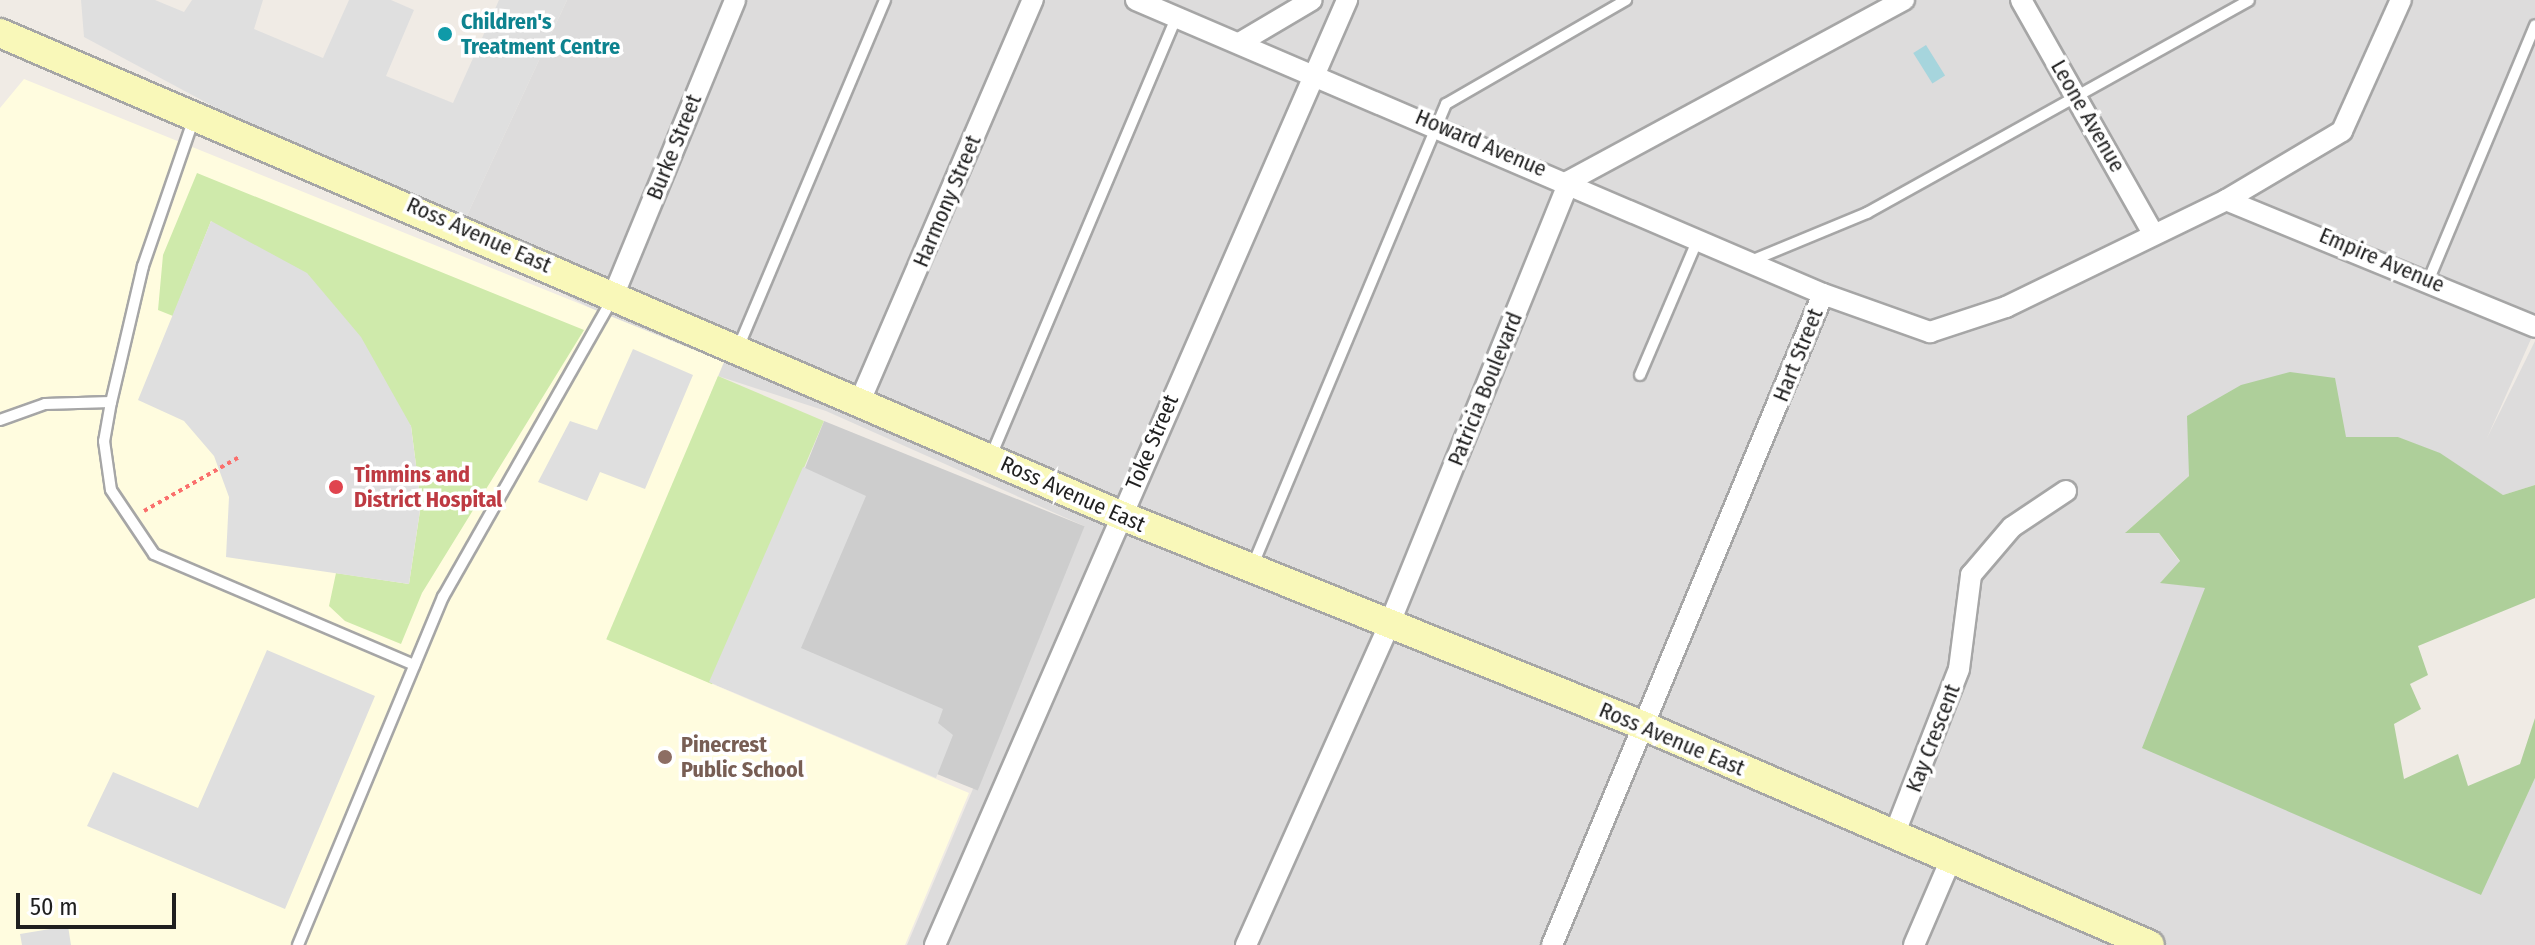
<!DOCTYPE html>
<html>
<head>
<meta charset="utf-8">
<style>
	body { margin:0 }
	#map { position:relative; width:2535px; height:945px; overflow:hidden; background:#f0ebe5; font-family:"Fira Sans Condensed",sans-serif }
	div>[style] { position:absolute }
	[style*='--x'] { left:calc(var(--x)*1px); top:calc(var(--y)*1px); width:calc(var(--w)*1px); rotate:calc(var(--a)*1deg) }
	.residential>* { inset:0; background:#dddcdc }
	.education>* { inset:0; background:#fffcdf }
	.religious>* { inset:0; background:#cdcdcd; transform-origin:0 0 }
	.grass>* { inset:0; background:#cfeaab; transform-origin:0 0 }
	.forest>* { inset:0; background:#aecf9a }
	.parking>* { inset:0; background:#dfdfdf }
	.water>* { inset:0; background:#a6d5dd; transform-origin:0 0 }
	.path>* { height:4px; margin-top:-2px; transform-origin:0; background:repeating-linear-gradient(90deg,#fa6f6c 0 4px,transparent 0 8px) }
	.roads { filter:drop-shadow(2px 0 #a6a6a6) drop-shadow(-2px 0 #a6a6a6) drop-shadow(0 2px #a6a6a6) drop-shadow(0 -2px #a6a6a6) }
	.lane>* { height:10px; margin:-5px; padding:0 5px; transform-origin:5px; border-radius:5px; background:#fff }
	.street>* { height:20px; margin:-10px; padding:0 10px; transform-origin:10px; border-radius:10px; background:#fff }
	.secondary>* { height:28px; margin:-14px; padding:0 14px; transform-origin:14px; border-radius:14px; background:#f9f8b9 }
	.dots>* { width:22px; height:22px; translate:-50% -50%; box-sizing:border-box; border:4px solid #fff; border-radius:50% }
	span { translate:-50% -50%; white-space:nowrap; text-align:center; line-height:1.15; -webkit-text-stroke:7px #fff; paint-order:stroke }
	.culture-label { font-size:22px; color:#0d838f; font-weight:700 }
	.left { translate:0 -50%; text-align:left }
	.street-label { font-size:22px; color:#1f1f1f }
	.health-label { font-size:22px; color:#be3a42; font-weight:700 }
	.education-label { font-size:22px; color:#785e54; font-weight:700 }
	.scale { position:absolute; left:16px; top:893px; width:160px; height:36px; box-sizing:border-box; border:4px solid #1f1f1f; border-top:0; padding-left:10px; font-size:24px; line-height:28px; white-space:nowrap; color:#1f1f1f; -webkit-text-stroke:6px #fff; paint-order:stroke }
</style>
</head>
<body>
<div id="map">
	<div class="residential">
		<div style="clip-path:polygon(567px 0,2535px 0,2535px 330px,2487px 438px,2535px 341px,2535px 485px,2503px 495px,2398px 437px,2346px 437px,2189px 476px,2126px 532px,2159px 533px,2180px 562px,2161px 582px,2205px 588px,2480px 895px,2535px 778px,2535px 945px,907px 945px,1084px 526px,826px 411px,718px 376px,457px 237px)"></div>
	</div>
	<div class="education">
		<div style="clip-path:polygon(24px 79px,724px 362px,609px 640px,969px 793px,905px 945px,0 945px,0 108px)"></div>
	</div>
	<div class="religious">
		<div style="left:824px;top:421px;width:281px;height:285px;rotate:22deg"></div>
	</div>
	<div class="grass">
		<div style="clip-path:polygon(197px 173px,584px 330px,422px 593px,401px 644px,345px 621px,329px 606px,336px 573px,409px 584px,421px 504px,411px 426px,211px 221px,173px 316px,158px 310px,163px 255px)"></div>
		<div style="left:718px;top:376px;width:115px;height:286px;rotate:23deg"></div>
	</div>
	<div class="forest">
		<div style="clip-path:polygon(2290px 372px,2335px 378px,2346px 437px,2398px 437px,2440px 453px,2503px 495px,2535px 485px,2535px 598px,2418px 646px,2428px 675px,2410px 684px,2421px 709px,2394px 724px,2404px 779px,2458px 754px,2468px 786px,2520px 764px,2535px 718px,2535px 778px,2481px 895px,2142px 748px,2205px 588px,2160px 583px,2180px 561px,2159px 533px,2125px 533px,2189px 476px,2187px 416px,2241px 385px)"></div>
	</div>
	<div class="parking">
		<div style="clip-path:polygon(81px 0,155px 0,184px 12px,192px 0,263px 0,254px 29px,323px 58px,349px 0,391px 0,414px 10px,386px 76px,453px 103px,499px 0,567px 0,457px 237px,84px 37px)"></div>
		<div style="clip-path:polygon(211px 221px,307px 273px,361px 337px,411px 426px,421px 504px,409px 584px,226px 557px,229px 497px,214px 456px,184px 421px,138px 400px)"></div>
		<div style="clip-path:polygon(633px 349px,693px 375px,645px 489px,600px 472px,587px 501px,538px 482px,570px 421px,597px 430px)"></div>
		<div style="clip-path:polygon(803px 467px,866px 496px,801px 648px,943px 709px,938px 723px,953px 735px,936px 778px,709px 682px)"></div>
		<div style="clip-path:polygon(267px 650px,375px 696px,285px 909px,87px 826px,113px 772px,198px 808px)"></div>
		<div style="clip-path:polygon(68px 926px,71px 945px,22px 945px,20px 934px)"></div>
	</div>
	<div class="water">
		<div style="left:1926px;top:45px;width:36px;height:15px;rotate:58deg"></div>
	</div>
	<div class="path">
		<div style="--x:144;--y:511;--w:109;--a:-29.6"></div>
	</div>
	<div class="roads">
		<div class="lane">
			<div style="--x:194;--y:118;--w:157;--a:109"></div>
			<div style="--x:143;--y:266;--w:140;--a:103.2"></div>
			<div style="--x:111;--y:402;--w:40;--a:100"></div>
			<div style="--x:104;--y:441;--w:49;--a:81.9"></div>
			<div style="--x:111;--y:490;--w:77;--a:56.1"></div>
			<div style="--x:154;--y:554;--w:283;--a:23.1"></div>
			<div style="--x:1751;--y:261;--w:126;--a:-22.5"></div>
			<div style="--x:1867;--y:213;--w:437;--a:-29.1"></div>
			<div style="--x:2429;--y:279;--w:275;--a:-67.3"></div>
			<div style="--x:738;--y:348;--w:378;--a:-67.1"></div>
			<div style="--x:1640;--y:375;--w:148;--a:-66.9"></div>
			<div style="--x:0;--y:420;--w:48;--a:-19.6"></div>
			<div style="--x:45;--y:404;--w:66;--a:-1.7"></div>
			<div style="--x:991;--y:456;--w:475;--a:-67.1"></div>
			<div style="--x:1252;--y:567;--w:502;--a:-67.27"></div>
			<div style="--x:1446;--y:104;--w:208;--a:-30"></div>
			<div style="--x:298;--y:945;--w:377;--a:-67.4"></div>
			<div style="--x:443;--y:597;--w:342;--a:-60.4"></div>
		</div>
		<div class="street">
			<div style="--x:1136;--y:0;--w:747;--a:23.17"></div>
			<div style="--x:1823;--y:294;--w:114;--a:19.6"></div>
			<div style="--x:1930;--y:332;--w:80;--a:-18.2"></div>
			<div style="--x:2006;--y:307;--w:245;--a:-25.9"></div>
			<div style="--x:2226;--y:200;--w:135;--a:-30.7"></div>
			<div style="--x:2342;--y:131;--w:144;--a:-65.8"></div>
			<div style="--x:2021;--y:0;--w:268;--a:60.5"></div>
			<div style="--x:1241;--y:42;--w:82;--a:-30.6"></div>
			<div style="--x:2226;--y:200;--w:334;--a:22.3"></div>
			<div style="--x:614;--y:294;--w:318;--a:-67.6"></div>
			<div style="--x:860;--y:401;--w:437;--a:-66.7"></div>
			<div style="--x:1894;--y:835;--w:178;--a:-68.6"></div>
			<div style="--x:1959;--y:669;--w:95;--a:-82.7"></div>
			<div style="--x:1971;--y:575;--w:63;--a:-49.5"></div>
			<div style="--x:2012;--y:527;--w:65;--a:-33.7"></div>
			<div style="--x:935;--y:945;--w:1031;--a:-66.44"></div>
			<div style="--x:1246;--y:945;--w:350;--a:-65.9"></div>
			<div style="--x:1389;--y:625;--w:479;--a:-67.9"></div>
			<div style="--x:1569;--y:181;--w:381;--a:-28.4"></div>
			<div style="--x:1552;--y:945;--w:705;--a:-67.4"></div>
			<div style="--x:1914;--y:945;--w:94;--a:-66.7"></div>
		</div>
		<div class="secondary">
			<div style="--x:0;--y:33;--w:1219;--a:23.28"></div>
			<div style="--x:1120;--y:515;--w:565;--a:21.93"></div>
			<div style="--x:1644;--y:726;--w:551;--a:23.4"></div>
		</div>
	</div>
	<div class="dots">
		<div style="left:445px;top:34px;background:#0f9aa8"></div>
		<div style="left:336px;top:487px;background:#e0444e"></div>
		<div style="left:665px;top:757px;background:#8d6e63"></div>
	</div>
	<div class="culture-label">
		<span class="left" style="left:461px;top:34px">Children's<br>Treatment Centre</span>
	</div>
	<div class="street-label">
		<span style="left:2088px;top:116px;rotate:60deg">Leone Avenue</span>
		<span style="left:1481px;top:143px;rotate:23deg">Howard Avenue</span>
		<span style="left:674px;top:147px;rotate:-68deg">Burke Street</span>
		<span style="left:947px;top:201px;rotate:-67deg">Harmony Street</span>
		<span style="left:479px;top:235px;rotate:24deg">Ross Avenue East</span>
		<span style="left:2382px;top:260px;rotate:23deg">Empire Avenue</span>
		<span style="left:1798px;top:355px;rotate:-68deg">Hart Street</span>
		<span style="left:1485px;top:389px;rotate:-68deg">Patricia Boulevard</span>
		<span style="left:1152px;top:442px;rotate:-67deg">Toke Street</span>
		<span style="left:1073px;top:494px;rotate:24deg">Ross Avenue East</span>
		<span style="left:1933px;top:738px;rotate:-69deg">Kay Crescent</span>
		<span style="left:1672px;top:739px;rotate:23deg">Ross Avenue East</span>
	</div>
	<div class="health-label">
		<span class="left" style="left:354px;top:487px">Timmins and<br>District Hospital</span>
	</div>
	<div class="education-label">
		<span class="left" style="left:681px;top:757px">Pinecrest<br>Public School</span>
	</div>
	<div class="scale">50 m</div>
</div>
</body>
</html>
